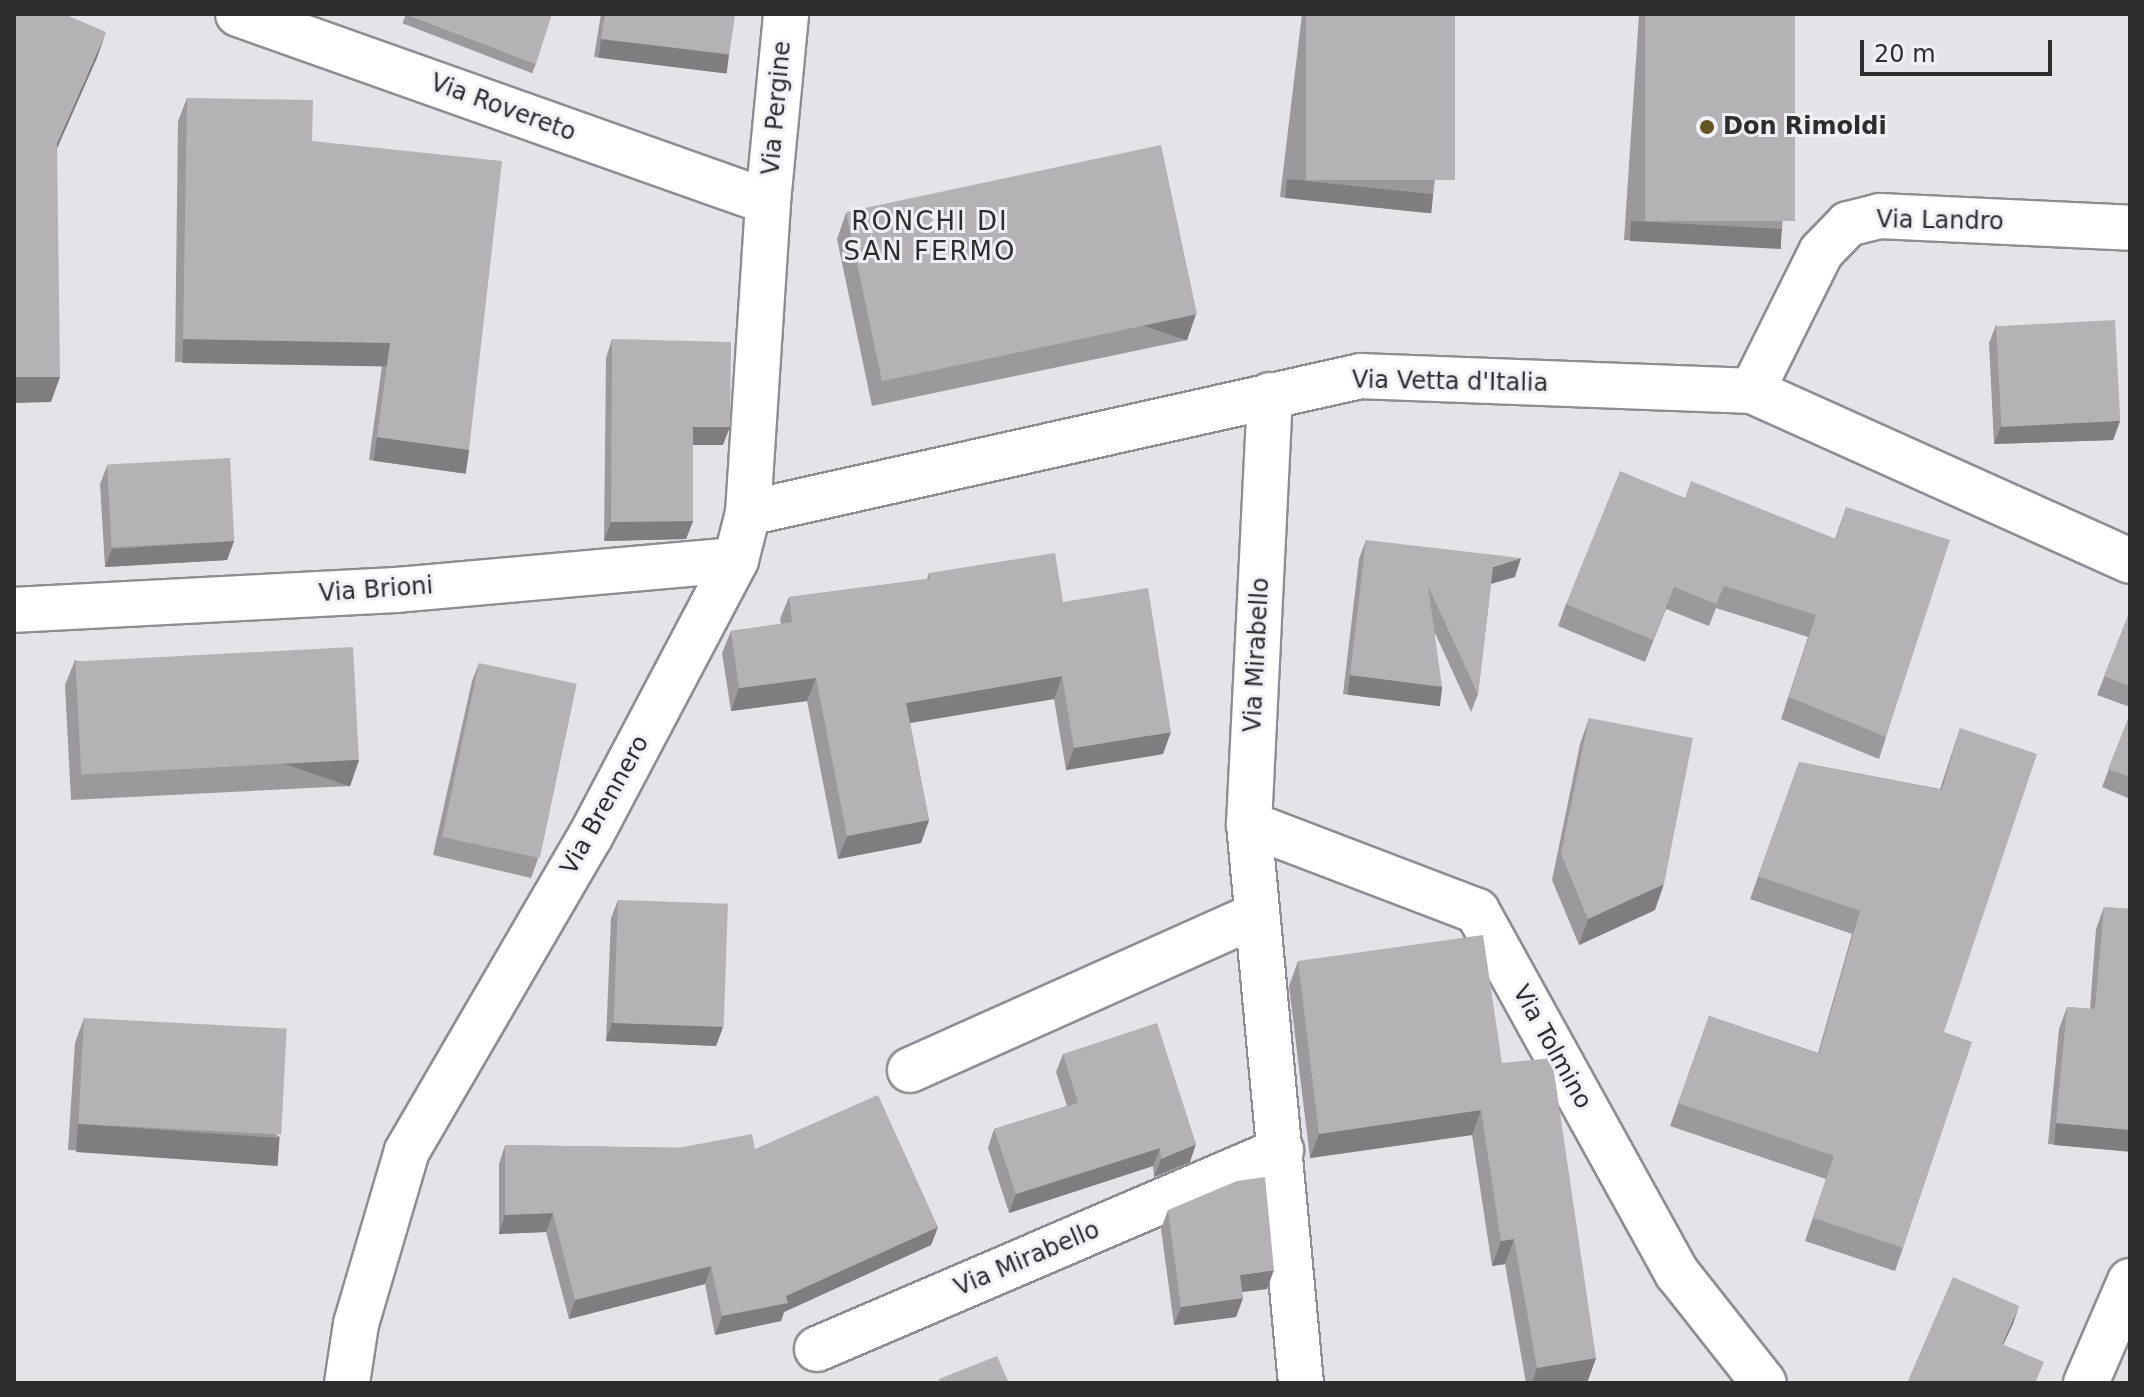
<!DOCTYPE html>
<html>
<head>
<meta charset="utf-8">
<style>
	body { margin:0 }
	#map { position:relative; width:2144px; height:1397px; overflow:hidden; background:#e4e3e7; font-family:"DejaVu Sans",sans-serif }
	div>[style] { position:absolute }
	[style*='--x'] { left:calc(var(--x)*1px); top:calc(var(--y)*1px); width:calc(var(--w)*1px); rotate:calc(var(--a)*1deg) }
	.roads { filter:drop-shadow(2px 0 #8e8d91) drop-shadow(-2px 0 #8e8d91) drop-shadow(0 2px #8e8d91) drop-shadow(0 -2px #8e8d91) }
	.street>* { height:44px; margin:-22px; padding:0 22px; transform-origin:22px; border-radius:22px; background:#fff }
	.secondary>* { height:44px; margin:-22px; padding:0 22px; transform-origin:22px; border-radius:22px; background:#fff }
	.wall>* { inset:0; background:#9c999c; transform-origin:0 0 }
	.shaded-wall>* { inset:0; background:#7f7d7f; transform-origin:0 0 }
	.building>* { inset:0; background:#b5b2b5; transform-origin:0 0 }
	.dots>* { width:22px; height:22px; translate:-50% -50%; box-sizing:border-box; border:4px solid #f1f0f5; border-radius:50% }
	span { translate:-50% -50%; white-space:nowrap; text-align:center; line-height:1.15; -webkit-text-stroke:6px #f1f0f5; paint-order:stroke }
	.street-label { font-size:24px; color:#2d2d2e }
	.poi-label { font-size:24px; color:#2d2d2e; font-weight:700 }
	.left { translate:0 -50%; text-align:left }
	.neighbourhood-label { font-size:26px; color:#2d2d2e; letter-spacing:2px }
	.frame { position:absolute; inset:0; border:16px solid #2d2d2e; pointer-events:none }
	.scale { position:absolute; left:1860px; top:40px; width:192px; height:36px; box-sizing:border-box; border:4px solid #2d2d2e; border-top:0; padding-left:10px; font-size:24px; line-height:28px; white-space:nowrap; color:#2d2d2e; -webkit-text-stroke:6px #f1f0f5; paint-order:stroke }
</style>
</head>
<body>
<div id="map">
	<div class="roads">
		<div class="street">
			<div style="--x:238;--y:14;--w:562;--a:19.53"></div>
			<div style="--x:768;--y:202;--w:189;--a:-84.5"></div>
			<div style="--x:1752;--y:391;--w:155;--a:-63.6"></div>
			<div style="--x:1821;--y:252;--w:39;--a:-46"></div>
			<div style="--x:1848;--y:224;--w:33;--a:-14"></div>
			<div style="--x:1880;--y:216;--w:250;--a:2.7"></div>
			<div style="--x:1270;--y:395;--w:430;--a:92.8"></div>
			<div style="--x:1249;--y:824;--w:561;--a:84.69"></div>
			<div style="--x:748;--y:513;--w:628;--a:-12.6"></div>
			<div style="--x:1361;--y:376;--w:391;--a:2.2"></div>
			<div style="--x:1752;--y:391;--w:414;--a:24.2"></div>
			<div style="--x:14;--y:610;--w:384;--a:-3"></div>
			<div style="--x:397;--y:590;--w:340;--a:-5.1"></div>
			<div style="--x:1249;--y:824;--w:244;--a:20.9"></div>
			<div style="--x:1477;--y:911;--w:414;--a:61.1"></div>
			<div style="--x:1677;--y:1273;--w:140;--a:51.7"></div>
			<div style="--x:910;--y:1070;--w:380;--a:-24.1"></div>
			<div style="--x:817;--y:1349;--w:505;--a:-23.21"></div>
			<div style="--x:2086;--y:1383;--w:111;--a:-66.7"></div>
		</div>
		<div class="secondary">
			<div style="--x:347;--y:1383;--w:60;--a:-81.3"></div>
			<div style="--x:356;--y:1324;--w:180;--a:-73.6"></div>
			<div style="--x:407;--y:1151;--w:363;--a:-59.8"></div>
			<div style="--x:590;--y:837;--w:313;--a:-62.2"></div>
			<div style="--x:736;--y:560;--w:49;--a:-75.7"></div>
			<div style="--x:748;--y:513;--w:312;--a:-86.3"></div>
		</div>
	</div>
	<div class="wall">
		<div style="left:406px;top:14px;width:139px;height:10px;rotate:21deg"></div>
		<div style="clip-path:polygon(601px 14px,735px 14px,729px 54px,722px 73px,594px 57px)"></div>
		<div style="clip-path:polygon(1302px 14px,1455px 14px,1433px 195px,1426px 213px,1280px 197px)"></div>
		<div style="clip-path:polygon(1639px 14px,1795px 14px,1782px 230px,1775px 248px,1624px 240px)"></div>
		<div style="clip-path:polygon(187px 98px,312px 141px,469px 450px,461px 473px,369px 460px,382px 366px,175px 362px,178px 121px)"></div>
		<div style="clip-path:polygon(846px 213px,1196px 314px,1187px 340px,872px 406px,837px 239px)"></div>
		<div style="clip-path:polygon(1996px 325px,2120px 421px,2113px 440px,1994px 444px,1989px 343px)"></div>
		<div style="clip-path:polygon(612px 339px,723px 445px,693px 445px,693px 521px,686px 539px,604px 541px,606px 358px)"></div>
		<div style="clip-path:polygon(107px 466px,234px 541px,227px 560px,105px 567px,100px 484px)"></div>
		<div style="clip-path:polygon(1685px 498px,1835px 539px,1846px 507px,1886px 737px,1879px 759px,1781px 719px,1808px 637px,1716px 608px,1709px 626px,1666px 609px,1645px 662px,1558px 626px,1566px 604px)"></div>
		<div style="clip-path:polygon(1366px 540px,1515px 577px,1491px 584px,1478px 694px,1471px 712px,1435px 633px,1436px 705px,1343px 694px,1359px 559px)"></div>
		<div style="clip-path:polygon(929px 573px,1063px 602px,1163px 754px,1066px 770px,1054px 699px,910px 723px,929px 820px,921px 843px,838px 859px,807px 701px,731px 711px,722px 653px,731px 631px,781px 624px,780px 619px,789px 597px,927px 579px)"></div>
		<div style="clip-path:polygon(2128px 616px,2130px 617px,2130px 707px,2097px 695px)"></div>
		<div style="clip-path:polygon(75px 660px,359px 760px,350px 786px,71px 800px,65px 685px)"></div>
		<div style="clip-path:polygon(479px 663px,538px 859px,531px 878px,433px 855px,472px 681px)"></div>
		<div style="clip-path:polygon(2130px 714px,2130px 799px,2102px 787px)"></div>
		<div style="clip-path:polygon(1589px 718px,1655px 910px,1579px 945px,1552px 880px,1580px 744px)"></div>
		<div style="clip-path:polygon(1960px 728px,1944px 1032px,1903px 1248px,1895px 1271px,1805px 1241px,1826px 1179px,1670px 1126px,1709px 1016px,1818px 1053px,1852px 934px,1750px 899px,1799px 762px,1940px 789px)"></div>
		<div style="clip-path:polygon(618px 900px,723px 1027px,716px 1046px,606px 1041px,611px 918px)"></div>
		<div style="clip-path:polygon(2104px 907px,2130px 909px,2130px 1152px,2048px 1144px,2059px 1029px,2067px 1007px,2090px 1009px,2096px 929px)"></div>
		<div style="clip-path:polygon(1298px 961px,1502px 1063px,1596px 1358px,1587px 1383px,1526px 1383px,1505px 1264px,1492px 1266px,1472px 1135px,1310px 1158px,1289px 986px)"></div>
		<div style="clip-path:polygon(84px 1018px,280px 1137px,271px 1163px,68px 1150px,75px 1043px)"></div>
		<div style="clip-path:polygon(1063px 1054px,1190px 1162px,1154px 1177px,1153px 1166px,1009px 1213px,988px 1148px,994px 1129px,1067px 1106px,1056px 1072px)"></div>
		<div style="clip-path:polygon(505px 1145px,755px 1149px,938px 1227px,931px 1245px,784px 1312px,781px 1321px,715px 1335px,705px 1284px,569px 1319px,546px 1232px,499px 1234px,499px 1164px)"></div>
		<div style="clip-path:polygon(1168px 1210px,1267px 1289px,1242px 1292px,1243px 1298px,1236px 1317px,1174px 1325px,1161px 1229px)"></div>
	</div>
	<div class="shaded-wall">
		<div style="clip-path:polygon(106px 32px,97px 58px,48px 169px,57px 143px)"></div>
		<div style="left:601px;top:39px;width:129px;height:19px;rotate:7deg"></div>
		<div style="left:1287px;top:179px;width:147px;height:19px;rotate:6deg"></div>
		<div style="left:1631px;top:221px;width:151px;height:20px;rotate:3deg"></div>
		<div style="left:1196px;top:314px;width:28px;height:322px;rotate:109deg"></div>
		<div style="left:183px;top:339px;width:207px;height:24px;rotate:1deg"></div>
		<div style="clip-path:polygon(14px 377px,60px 377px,51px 402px,14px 403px)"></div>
		<div style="clip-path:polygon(2120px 421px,2113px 440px,1994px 444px,2001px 426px)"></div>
		<div style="clip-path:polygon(693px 427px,730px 427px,723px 445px,687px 445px)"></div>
		<div style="left:377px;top:437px;width:93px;height:24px;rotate:8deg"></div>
		<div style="clip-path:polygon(693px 521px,686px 539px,604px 541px,611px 522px)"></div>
		<div style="clip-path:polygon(234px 541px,227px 560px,105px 567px,112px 549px)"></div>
		<div style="clip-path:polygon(1521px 558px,1515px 577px,1486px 585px,1493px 567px)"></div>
		<div style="left:1350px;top:675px;width:93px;height:20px;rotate:7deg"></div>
		<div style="clip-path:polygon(1062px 676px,1054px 699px,898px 725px,906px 703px)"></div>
		<div style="clip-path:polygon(816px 678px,807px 701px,731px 711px,739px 688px)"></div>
		<div style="clip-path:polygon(1171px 732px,1163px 754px,1066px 770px,1074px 748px)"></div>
		<div style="left:359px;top:760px;width:28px;height:279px;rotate:109deg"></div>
		<div style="clip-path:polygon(929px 820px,921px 843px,838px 859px,847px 836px)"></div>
		<div style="clip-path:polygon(1664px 884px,1655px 910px,1579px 945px,1588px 919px)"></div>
		<div style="clip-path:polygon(612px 1023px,723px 1027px,716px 1046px,606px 1041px)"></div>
		<div style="clip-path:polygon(1481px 1110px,1472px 1135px,1310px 1158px,1319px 1134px)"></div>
		<div style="left:2056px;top:1123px;width:74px;height:22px;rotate:5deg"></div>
		<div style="left:78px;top:1124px;width:202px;height:28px;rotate:4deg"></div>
		<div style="clip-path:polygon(1196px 1144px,1190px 1162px,1154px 1177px,1161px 1159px)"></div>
		<div style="clip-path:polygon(1160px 1148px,1153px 1166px,1009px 1213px,1016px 1194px)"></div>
		<div style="clip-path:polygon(553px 1213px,546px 1232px,499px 1234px,505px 1215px)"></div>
		<div style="clip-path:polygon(938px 1227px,931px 1245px,784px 1312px,781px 1321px,715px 1335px,722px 1316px,786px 1296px)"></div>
		<div style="clip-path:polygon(1514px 1239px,1505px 1264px,1492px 1266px,1501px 1241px)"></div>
		<div style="clip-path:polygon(711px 1266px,705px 1284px,569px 1319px,575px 1300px)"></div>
		<div style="clip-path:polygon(1274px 1270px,1267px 1289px,1233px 1293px,1240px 1275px)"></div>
		<div style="clip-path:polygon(1243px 1298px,1236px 1317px,1174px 1325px,1181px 1307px)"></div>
		<div style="clip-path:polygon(2019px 1306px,2013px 1324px,1995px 1362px,2002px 1344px)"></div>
		<div style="clip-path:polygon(1596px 1358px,1587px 1383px,1532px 1383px,1537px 1368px)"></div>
	</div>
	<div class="building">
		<div style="clip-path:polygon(14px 14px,64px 14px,106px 32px,57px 143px,60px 377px,14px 377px)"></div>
		<div style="clip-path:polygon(406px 14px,552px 14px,536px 64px)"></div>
		<div style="clip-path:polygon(605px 14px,735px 14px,729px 54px,601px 39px)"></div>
		<div style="left:1306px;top:14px;width:149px;height:166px"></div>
		<div style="left:1645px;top:14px;width:150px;height:207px"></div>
		<div style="clip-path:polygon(187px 98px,313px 100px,312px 141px,502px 161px,469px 450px,377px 437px,390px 343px,183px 339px)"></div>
		<div style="left:1161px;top:145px;width:173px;height:322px;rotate:78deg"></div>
		<div style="left:2115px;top:320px;width:101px;height:119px;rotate:87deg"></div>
		<div style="clip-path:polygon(612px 339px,731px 342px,730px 427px,693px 427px,693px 521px,611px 522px)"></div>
		<div style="left:230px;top:458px;width:83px;height:123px;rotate:87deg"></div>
		<div style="clip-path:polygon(1620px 471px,1685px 498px,1691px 481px,1836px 539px,1846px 507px,1950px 540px,1886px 737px,1789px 697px,1816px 615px,1724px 586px,1716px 604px,1674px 587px,1653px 640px,1566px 604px)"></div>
		<div style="clip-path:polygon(1366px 540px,1521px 558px,1493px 567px,1478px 694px,1428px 586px,1442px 687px,1350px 675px)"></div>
		<div style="clip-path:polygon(1055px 553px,1063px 602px,1148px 588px,1171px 732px,1074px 748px,1062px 676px,906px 703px,929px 820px,847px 836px,816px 678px,739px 688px,731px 631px,792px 622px,789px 597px,930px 579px,929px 573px)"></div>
		<div style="clip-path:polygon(2128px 616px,2130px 617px,2130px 686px,2104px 676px)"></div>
		<div style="left:353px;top:647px;width:113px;height:278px;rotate:87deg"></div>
		<div style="left:479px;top:663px;width:100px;height:178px;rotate:12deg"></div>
		<div style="clip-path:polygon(2130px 714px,2130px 777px,2108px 769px)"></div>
		<div style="clip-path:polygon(1589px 718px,1693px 738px,1664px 884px,1588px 919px,1561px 854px)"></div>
		<div style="clip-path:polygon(1960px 728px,2037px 754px,1944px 1032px,1972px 1042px,1903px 1248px,1813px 1218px,1834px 1156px,1678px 1103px,1709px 1016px,1819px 1054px,1860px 911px,1758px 876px,1799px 762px,1942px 790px)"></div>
		<div style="left:618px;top:900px;width:110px;height:123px;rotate:2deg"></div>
		<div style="clip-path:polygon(2104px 907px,2130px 909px,2130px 1130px,2056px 1123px,2067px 1007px,2095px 1009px)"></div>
		<div style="clip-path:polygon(1483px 935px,1502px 1063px,1552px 1058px,1596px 1358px,1537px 1368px,1514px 1239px,1501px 1241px,1481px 1110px,1319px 1134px,1298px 961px)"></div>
		<div style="left:84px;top:1018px;width:203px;height:106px;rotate:3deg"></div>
		<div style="clip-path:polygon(1157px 1023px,1196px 1144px,1161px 1159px,1160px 1148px,1016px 1194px,994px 1129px,1078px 1103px,1063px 1054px)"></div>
		<div style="clip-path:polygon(878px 1095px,938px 1227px,786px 1296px,788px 1303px,722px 1316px,711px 1266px,575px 1300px,553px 1213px,505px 1215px,505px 1145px,678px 1148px,752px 1134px,755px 1149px)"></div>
		<div style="clip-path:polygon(1265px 1177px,1274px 1270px,1240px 1275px,1243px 1298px,1181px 1307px,1168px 1210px,1237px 1181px)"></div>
		<div style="clip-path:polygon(1953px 1277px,2019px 1306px,2002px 1344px,2044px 1362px,2035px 1383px,1907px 1383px)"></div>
		<div style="clip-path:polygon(997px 1356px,1009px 1383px,940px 1383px,939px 1379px)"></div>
	</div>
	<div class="dots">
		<div style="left:1707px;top:127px;background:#645421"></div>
	</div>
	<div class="street-label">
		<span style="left:503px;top:108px;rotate:20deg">Via Rovereto</span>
		<span style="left:777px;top:108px;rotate:-85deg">Via Pergine</span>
		<span style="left:1940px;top:221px;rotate:1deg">Via Landro</span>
		<span style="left:1450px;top:382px;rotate:1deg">Via Vetta d'Italia</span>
		<span style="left:376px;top:590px;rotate:-4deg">Via Brioni</span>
		<span style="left:1257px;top:655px;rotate:-87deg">Via Mirabello</span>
		<span style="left:605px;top:805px;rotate:-61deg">Via Brennero</span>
		<span style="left:1552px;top:1047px;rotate:61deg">Via Tolmino</span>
		<span style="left:1027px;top:1259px;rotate:-23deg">Via Mirabello</span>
	</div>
	<div class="poi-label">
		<span class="left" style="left:1723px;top:127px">Don Rimoldi</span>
	</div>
	<div class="neighbourhood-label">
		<span style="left:930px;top:237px">RONCHI DI<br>SAN FERMO</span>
	</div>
	<div class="frame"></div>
	<div class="scale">20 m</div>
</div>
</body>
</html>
